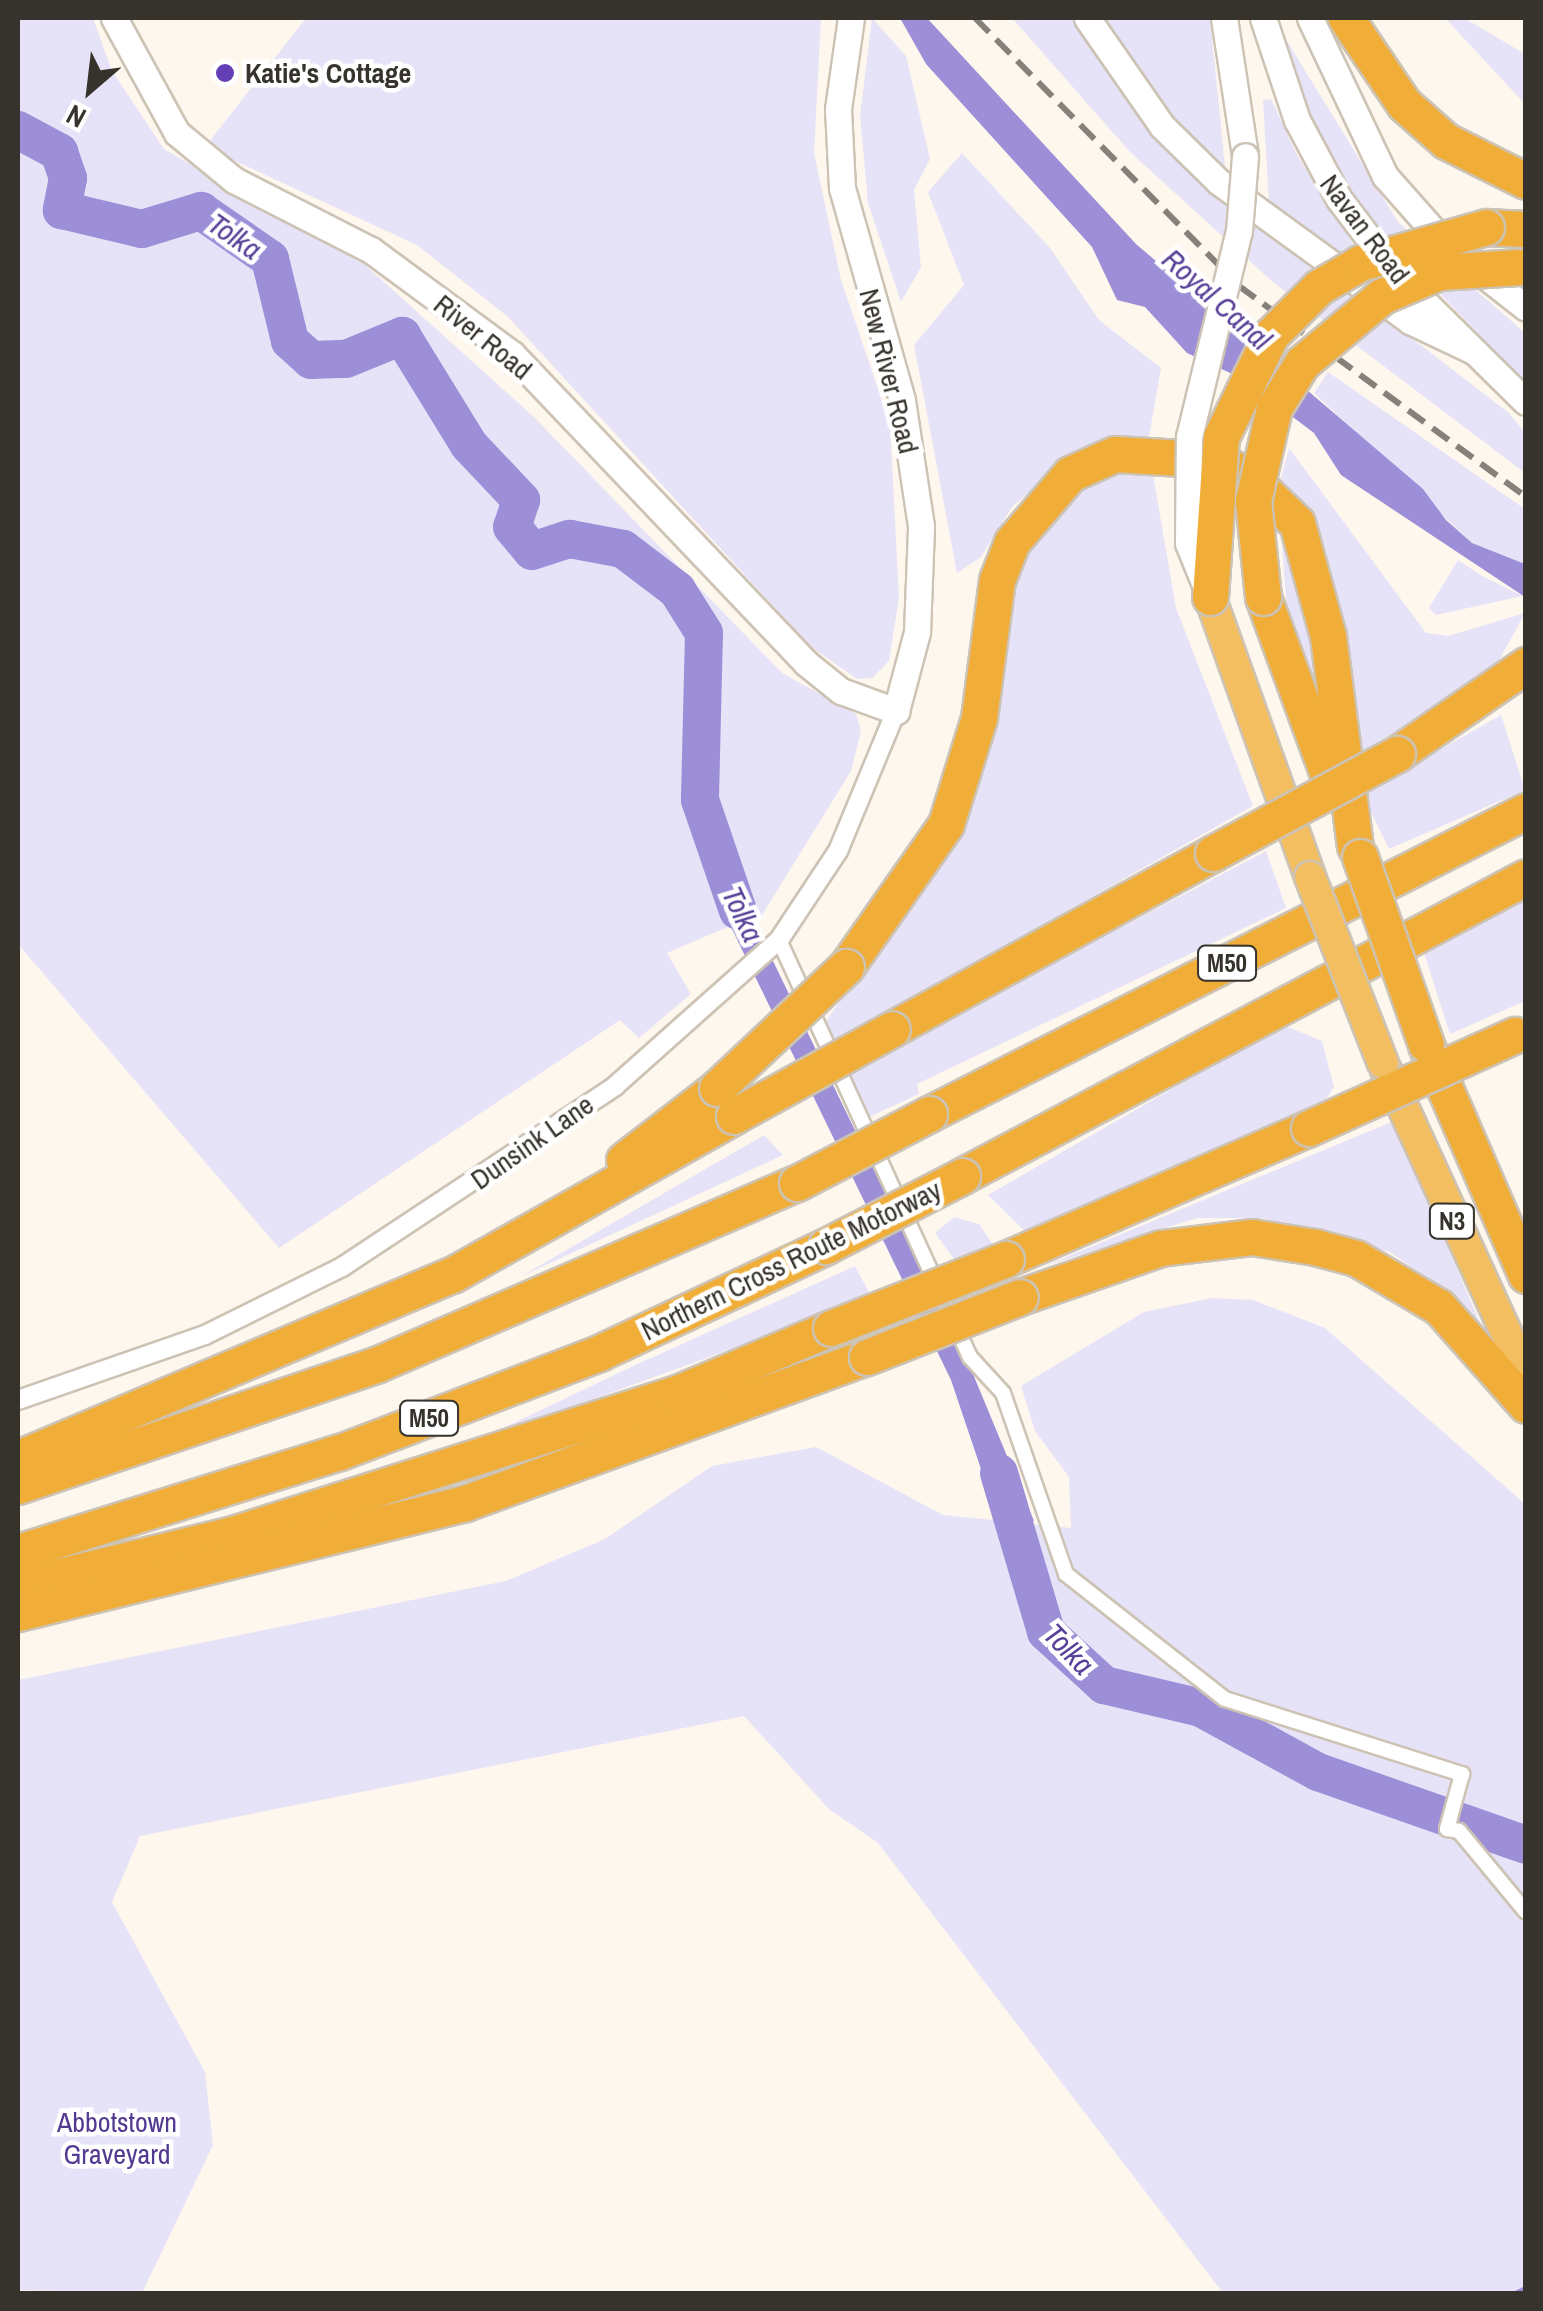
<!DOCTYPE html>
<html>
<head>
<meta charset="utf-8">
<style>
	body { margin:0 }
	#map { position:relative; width:1543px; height:2311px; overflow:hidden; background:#fef7ee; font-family:"Archivo Narrow",sans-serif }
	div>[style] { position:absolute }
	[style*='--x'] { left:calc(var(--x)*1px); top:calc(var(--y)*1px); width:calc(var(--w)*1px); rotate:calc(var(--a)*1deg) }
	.green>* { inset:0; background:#e6e3f8 }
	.water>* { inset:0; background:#9d8ed8 }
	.stream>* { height:6px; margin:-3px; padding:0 3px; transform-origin:3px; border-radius:3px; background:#9d8ed8 }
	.river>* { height:38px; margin:-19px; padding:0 19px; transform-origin:19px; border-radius:19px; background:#9d8ed8 }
	.roads { filter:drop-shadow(2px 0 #cdc3b4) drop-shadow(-2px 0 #cdc3b4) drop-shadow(0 2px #cdc3b4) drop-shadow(0 -2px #cdc3b4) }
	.pedestrian>* { height:14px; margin:-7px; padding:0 7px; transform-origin:7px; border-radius:7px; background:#fff }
	.minor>* { height:18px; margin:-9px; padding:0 9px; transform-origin:9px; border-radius:9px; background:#fff }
	.secondary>* { height:25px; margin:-12.5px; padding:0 12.5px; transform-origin:12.5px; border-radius:12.5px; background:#fff }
	.trunk>* { height:30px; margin:-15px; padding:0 15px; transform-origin:15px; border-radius:15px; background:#f3be60 }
	.motorway>* { height:35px; margin:-17.5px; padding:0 17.5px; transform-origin:17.5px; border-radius:17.5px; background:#f0ad38 }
	.rail>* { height:6px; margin-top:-3px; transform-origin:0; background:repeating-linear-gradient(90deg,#858079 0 20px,transparent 0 30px) }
	.bridges { filter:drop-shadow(2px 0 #cdc3b4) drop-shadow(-2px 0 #cdc3b4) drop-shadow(0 2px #cdc3b4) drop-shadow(0 -2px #cdc3b4) }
	.secondary-bridge>* { height:25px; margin:-12.5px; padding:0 12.5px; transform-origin:12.5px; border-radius:12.5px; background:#fff }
	.trunk-bridge>* { height:30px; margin:-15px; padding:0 15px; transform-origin:15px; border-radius:15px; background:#f3be60 }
	.motorway-bridge>* { height:35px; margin:-17.5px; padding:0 17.5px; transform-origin:17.5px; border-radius:17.5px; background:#f0ad38 }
	.dots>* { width:28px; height:28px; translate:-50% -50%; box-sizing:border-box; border:5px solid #fff; border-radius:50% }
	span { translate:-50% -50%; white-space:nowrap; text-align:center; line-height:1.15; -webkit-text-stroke:9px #fff; paint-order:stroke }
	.shield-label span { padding:2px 8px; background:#fff; border:2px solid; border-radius:8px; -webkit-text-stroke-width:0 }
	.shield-label { font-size:25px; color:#36322c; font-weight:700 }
	.poi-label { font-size:28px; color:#36322c; font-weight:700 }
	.left { translate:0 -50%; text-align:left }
	.street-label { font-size:28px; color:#36322c }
	.park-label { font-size:28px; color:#523a91 }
	.water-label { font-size:30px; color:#584098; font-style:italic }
	.frame { position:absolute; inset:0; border:20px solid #36322c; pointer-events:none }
	.north { position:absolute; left:40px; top:40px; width:100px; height:100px; -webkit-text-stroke:8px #fff; paint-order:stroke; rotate:208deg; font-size:28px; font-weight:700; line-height:40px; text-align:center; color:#36322c }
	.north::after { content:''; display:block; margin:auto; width:35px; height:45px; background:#36322c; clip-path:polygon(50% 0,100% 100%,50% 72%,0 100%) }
</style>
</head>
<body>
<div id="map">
	<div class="green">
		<div style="clip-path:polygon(18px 18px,93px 18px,112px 71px,164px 149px,365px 265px,535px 418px,782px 673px,856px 714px,861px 731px,851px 771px,754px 928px,746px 919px,667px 953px,691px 994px,639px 1038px,620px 1020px,279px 1248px,18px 944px)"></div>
		<div style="clip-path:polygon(306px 18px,821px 18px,814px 153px,841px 280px,890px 424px,899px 598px,889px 661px,872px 678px,857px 679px,810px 646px,507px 316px,417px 245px,205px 147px)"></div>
		<div style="clip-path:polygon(872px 18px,906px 56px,930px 159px,914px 190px,921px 267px,901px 302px,868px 203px,860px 116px)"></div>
		<div style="clip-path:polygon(1012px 18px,1075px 18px,1175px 156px,1509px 413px,1525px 433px,1525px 473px,1274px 283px,1130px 152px)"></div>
		<div style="clip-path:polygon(1103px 18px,1210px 18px,1225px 167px,1168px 113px)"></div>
		<div style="clip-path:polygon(1445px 18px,1464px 18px,1525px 54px,1525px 104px)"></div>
		<div style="clip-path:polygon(1282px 33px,1398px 222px,1525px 333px,1525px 382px,1367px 218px,1305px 106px)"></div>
		<div style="clip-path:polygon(1271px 99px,1298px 157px,1360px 255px,1349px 260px,1269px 202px,1263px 100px)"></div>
		<div style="clip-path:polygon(962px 153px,1050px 248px,1099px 320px,1161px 368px,1149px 437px,1070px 458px,1012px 507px,981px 557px,957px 573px,914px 345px,964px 285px,928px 192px)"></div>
		<div style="clip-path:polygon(1328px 372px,1525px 509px,1525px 564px,1472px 543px,1314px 393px)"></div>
		<div style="clip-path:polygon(1289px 448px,1426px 633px,1448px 636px,1525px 613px,1496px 666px,1354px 758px,1327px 564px,1303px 513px,1278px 489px)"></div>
		<div style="clip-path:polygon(1151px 463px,1176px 608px,1253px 806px,834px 1042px,824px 1024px,921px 888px,1002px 603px,1039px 517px,1114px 466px)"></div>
		<div style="clip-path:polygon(1280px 517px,1303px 560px,1334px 760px,1287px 611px)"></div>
		<div style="clip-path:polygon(1458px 560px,1482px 576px,1523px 596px,1436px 615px,1429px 608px)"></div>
		<div style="clip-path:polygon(1501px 715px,1525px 790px,1389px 849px,1362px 794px)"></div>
		<div style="clip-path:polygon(1266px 851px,1286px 908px,917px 1084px,919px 1094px,867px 1118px,844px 1074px)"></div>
		<div style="clip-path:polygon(1525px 901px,1525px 1001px,1450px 1034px,1423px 950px)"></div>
		<div style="clip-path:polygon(1283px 1025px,1322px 1041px,1334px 1087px,1321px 1107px,1030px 1236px,988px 1195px)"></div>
		<div style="clip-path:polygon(1394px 1121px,1487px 1339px,1448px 1294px,1390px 1252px,1262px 1218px,1197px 1218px,1042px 1267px)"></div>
		<div style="clip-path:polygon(764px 1135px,783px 1155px,520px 1277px)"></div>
		<div style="clip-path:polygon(954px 1217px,979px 1224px,994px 1246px,955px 1260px,935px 1233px)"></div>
		<div style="clip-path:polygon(855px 1266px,872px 1298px,472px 1443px,631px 1367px)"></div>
		<div style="clip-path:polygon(1212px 1298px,1253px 1300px,1325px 1328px,1525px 1504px,1525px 2293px,1223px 2293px,878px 1843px,829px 1809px,744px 1716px,140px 1836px,112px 1902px,205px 2072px,213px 2145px,142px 2293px,18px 2290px,18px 1680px,506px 1581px,605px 1539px,712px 1466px,816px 1447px,943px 1515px,1071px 1528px,1069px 1477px,1035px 1431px,1021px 1386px,1144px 1312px)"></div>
	</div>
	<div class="water">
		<div style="clip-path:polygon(900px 18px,927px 18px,1136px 244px,1423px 489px,1446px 520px,1472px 543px,1525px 564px,1525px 597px,1341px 475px,1314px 433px,1241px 378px,1187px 353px,1145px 307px,1117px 300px,1092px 247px,926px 64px)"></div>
		<div style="clip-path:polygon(726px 864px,973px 1374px,1034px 1521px,1012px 1521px,983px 1475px,951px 1380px,731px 927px,709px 867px)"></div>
	</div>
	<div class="stream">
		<div style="--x:1516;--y:2294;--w:11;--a:-27"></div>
	</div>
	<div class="river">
		<div style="--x:18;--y:130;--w:47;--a:28.2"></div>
		<div style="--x:59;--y:152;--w:28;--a:71"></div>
		<div style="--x:68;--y:178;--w:33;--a:101"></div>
		<div style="--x:62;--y:210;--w:82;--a:13.4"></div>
		<div style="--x:142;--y:229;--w:62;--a:-17"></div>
		<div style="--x:201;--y:211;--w:84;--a:34.8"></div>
		<div style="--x:270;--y:259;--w:84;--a:76.3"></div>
		<div style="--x:290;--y:341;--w:28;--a:42"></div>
		<div style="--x:311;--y:360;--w:35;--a:-2"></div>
		<div style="--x:346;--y:359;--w:61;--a:-22.3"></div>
		<div style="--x:402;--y:336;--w:128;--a:58.4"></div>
		<div style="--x:469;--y:445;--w:76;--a:46.6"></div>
		<div style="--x:521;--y:500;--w:28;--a:108"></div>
		<div style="--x:512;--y:527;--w:31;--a:50"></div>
		<div style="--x:532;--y:551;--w:40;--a:-18"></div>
		<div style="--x:570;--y:539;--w:54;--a:10.7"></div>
		<div style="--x:623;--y:549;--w:68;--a:37.2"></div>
		<div style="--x:677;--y:590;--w:51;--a:57.9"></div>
		<div style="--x:704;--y:633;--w:167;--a:91.4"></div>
		<div style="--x:700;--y:800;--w:117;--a:71.1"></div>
		<div style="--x:999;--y:1473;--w:166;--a:73.5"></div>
		<div style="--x:1046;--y:1632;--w:79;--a:42.4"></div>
		<div style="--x:1104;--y:1685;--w:100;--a:13.3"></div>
		<div style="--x:1201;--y:1708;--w:133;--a:28.7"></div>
		<div style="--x:1318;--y:1772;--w:220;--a:19.3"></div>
	</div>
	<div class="roads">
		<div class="pedestrian">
			<div style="--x:779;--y:940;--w:459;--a:65.4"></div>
			<div style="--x:970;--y:1357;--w:49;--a:47.5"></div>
			<div style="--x:1003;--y:1393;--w:192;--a:70.8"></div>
			<div style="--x:1066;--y:1574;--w:202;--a:38.2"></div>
			<div style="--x:1225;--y:1699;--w:249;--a:17.6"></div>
			<div style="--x:1462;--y:1774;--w:57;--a:105.3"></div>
			<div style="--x:1447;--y:1829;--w:12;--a:9"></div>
			<div style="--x:1459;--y:1831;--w:105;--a:50.4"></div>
		</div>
		<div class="minor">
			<div style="--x:18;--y:1400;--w:198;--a:-19.2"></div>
			<div style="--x:205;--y:1335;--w:153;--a:-26.4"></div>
			<div style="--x:342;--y:1267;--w:328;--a:-33.5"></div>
			<div style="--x:615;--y:1086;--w:220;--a:-41.7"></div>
			<div style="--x:779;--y:940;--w:107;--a:-56.5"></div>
			<div style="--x:838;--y:851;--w:152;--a:-67.5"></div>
		</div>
		<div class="secondary">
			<div style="--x:114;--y:18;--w:131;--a:61.3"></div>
			<div style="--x:177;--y:133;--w:74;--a:39.5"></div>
			<div style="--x:234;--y:180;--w:154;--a:27.1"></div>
			<div style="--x:371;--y:250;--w:175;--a:36.4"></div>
			<div style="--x:512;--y:354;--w:427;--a:46.4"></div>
			<div style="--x:806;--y:663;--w:45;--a:38.7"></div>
			<div style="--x:841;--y:691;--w:59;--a:20"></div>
			<div style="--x:896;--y:711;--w:82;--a:-75.1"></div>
			<div style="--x:917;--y:632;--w:106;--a:-87.8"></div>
			<div style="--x:921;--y:526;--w:127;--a:-98.6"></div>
			<div style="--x:902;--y:400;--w:220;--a:-105.8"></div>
			<div style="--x:842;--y:188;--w:79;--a:-92.9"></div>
			<div style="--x:838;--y:109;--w:92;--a:-81.9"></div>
			<div style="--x:1087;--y:18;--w:131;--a:55.2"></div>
			<div style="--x:1162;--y:126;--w:80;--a:44.5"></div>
			<div style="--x:1219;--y:182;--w:236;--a:36"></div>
			<div style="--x:1410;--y:321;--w:68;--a:25.4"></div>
			<div style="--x:1224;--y:18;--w:140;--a:81.3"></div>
			<div style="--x:1263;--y:18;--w:108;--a:71.6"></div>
			<div style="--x:1297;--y:120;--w:89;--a:62"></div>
			<div style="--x:1339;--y:199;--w:94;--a:52.8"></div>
			<div style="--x:1396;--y:274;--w:182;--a:44.6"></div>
			<div style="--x:1310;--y:18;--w:175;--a:64.6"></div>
			<div style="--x:1385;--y:176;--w:94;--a:48.5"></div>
			<div style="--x:1447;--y:246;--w:100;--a:38.1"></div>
		</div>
		<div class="trunk">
			<div style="--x:1210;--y:597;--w:297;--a:70.3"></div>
			<div style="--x:1386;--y:1070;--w:337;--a:65.4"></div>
		</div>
		<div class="motorway">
			<div style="--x:1346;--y:18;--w:104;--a:56"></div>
			<div style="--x:1404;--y:104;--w:56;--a:41.4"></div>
			<div style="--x:1446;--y:141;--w:89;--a:26.6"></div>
			<div style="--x:1486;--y:227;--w:40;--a:2.9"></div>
			<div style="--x:1263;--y:597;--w:201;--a:69.9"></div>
			<div style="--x:1397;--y:754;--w:157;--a:-34.6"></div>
			<div style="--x:846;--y:967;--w:174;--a:-55"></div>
			<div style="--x:946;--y:824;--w:111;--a:-72.7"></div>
			<div style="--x:979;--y:718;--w:139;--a:-82.6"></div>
			<div style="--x:997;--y:580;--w:41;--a:-68.5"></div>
			<div style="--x:1012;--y:542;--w:89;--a:-49.5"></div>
			<div style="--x:1070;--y:474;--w:49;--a:-24"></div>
			<div style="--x:1115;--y:454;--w:100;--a:3.4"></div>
			<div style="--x:1215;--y:460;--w:35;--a:25"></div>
			<div style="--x:1247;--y:475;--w:69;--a:43.8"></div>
			<div style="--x:1297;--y:523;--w:117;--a:74.7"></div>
			<div style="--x:1328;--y:636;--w:212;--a:82.7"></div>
			<div style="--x:892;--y:1029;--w:366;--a:-28.7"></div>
			<div style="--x:1426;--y:1045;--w:251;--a:66.5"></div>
			<div style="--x:929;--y:1114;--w:669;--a:-26.91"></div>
			<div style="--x:624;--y:1160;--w:118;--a:-37.7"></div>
			<div style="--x:962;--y:1176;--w:638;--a:-27.93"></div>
			<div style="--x:1006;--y:1259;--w:330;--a:-23.4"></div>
			<div style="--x:1020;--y:1297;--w:149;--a:-19.2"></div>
			<div style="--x:1161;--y:1248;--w:92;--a:-6.9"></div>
			<div style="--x:1252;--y:1237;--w:64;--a:9"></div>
			<div style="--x:1315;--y:1247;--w:42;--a:15"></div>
			<div style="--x:1356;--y:1258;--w:96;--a:30.6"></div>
			<div style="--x:1439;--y:1307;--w:131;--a:48.4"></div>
			<div style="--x:18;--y:1458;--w:471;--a:-22.9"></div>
			<div style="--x:452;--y:1275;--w:324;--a:-29.4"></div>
			<div style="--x:18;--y:1486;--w:380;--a:-18.7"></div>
			<div style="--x:378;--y:1364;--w:456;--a:-23.4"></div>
			<div style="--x:18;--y:1552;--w:337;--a:-17.3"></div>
			<div style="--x:340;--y:1452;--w:277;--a:-20.9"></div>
			<div style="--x:599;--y:1353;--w:251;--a:-25.2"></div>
			<div style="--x:18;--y:1586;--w:221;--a:-13.6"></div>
			<div style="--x:233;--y:1534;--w:466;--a:-17.6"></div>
			<div style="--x:677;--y:1393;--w:167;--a:-22.9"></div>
			<div style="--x:18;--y:1613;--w:460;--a:-13.8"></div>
			<div style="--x:465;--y:1503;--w:428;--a:-20"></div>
		</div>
	</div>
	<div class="rail">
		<div style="--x:975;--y:18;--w:376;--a:45.4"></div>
		<div style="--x:1239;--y:286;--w:356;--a:36.3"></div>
	</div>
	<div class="bridges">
		<div class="secondary-bridge">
			<div style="--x:1210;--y:597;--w:58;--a:-112.2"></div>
			<div style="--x:1188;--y:543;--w:106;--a:-89.5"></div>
			<div style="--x:1189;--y:437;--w:212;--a:-76.4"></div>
			<div style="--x:1239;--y:231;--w:75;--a:-85.4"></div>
		</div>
		<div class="trunk-bridge">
			<div style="--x:1310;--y:877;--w:200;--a:68.6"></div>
		</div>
		<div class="motorway-bridge">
			<div style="--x:1210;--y:597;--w:160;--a:-86.1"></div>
			<div style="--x:1221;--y:437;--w:114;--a:-63.9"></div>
			<div style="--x:1271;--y:335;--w:68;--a:-45"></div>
			<div style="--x:1319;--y:287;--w:48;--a:-30.3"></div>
			<div style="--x:1360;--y:263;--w:131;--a:-15.9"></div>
			<div style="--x:1263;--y:597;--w:97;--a:-95.9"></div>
			<div style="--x:1253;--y:501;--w:95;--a:-77.3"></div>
			<div style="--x:1274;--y:408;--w:53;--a:-58.1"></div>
			<div style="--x:1302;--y:363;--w:104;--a:-39.9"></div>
			<div style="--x:1382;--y:296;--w:62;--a:-22.8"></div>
			<div style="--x:1439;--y:272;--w:80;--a:-3.6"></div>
			<div style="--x:1213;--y:853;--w:209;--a:-28.3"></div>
			<div style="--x:1360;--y:857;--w:198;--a:70.6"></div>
			<div style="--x:717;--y:1088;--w:177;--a:-43.2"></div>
			<div style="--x:734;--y:1116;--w:180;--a:-28.8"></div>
			<div style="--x:1309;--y:1128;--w:226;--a:-24.3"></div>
			<div style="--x:797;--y:1183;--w:149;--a:-27.6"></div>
			<div style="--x:826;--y:1246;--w:153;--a:-27.2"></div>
			<div style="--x:831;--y:1328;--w:188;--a:-21.5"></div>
			<div style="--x:867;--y:1357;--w:164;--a:-21.4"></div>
		</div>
	</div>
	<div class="dots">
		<div style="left:225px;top:73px;background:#633eb6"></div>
	</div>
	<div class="shield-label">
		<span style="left:1227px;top:963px">M50</span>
		<span style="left:1452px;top:1221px">N3</span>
		<span style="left:429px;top:1418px">M50</span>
	</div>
	<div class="poi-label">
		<span class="left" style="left:245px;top:73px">Katie's Cottage</span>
	</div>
	<div class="street-label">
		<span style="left:1365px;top:229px;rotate:53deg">Navan Road</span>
		<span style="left:483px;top:337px;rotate:39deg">River Road</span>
		<span style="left:889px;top:371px;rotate:76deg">New River Road</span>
		<span style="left:532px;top:1142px;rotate:-35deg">Dunsink Lane</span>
		<span style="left:791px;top:1260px;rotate:-26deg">Northern Cross Route Motorway</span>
	</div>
	<div class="park-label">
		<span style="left:117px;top:2138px">Abbotstown<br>Graveyard</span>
	</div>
	<div class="water-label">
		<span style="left:235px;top:236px;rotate:35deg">Tolka</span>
		<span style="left:1217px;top:299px;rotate:42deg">Royal Canal</span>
		<span style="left:743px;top:914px;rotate:65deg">Tolka</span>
		<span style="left:1069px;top:1649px;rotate:46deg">Tolka</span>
	</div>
	<div class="frame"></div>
	<div class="north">N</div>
</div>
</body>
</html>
